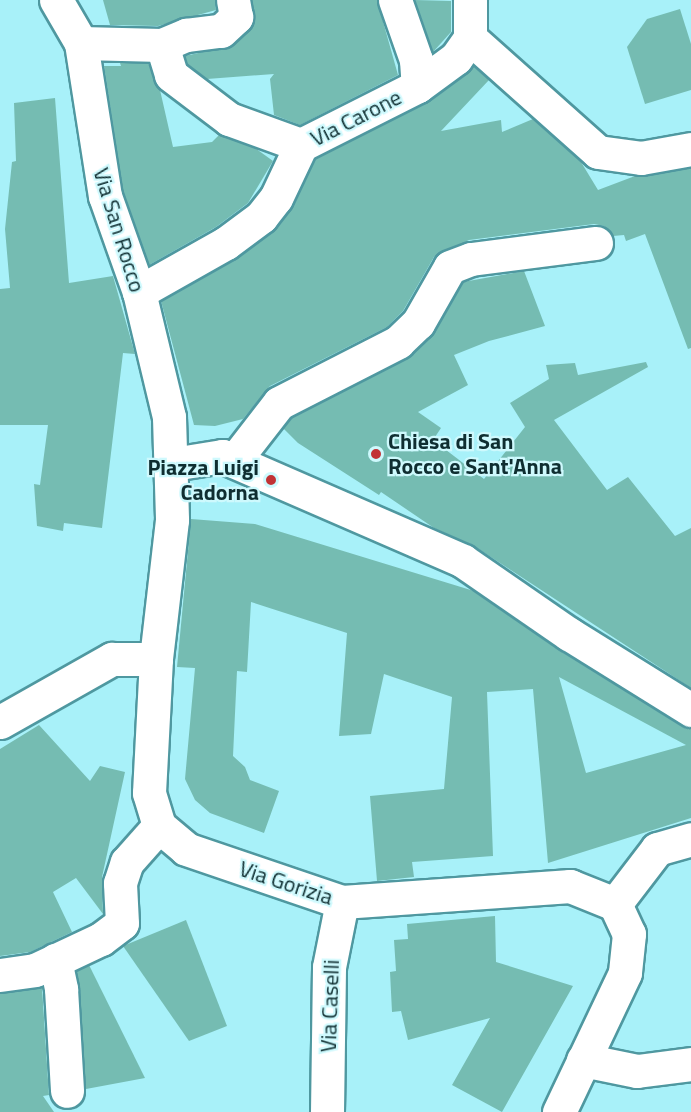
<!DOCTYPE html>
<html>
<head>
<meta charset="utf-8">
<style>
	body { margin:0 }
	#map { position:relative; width:691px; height:1112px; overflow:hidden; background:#a8f1f9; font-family:"Titillium Web",sans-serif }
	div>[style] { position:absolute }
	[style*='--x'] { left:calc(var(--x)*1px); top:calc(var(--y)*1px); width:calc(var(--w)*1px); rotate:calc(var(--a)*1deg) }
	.building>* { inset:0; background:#75bcb2 }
	.roads { filter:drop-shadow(2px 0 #4f98a0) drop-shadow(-2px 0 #4f98a0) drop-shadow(0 2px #4f98a0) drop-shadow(0 -2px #4f98a0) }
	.minor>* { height:33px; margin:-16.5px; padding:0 16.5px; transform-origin:16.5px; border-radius:16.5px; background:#fff }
	.dots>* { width:16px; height:16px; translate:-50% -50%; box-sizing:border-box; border:3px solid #cef9fd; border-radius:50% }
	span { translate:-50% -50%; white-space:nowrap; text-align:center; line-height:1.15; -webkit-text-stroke:4.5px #cef9fd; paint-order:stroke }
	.street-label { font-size:22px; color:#0f2e31 }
	.poi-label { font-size:22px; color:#0f2e31; font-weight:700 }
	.left { translate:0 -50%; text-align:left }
	.right { translate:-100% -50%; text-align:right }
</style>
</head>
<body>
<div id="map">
	<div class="building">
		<div style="clip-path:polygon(103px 0,215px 0,216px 10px,158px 26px,110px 25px)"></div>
		<div style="clip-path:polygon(252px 0,377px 0,398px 75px,300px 125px,274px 115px,270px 79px,274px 74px,207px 79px,187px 64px,185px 56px,234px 45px,254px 23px)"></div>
		<div style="clip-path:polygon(415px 0,451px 1px,451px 32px,433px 52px)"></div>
		<div style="clip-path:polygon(680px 9px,691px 44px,691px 90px,645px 104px,627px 47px,647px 19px)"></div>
		<div style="clip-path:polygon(120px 63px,148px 63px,160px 90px,173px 147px,212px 142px,219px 135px,255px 148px,273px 161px,248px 203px,216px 227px,149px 265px,123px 191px,104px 66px,121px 66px)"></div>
		<div style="clip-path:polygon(473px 66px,489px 80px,441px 131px,501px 120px,502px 132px,533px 119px,581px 162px,598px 190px,635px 176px,691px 168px,691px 348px,688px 349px,645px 234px,626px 241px,624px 235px,613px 236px,604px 226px,594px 224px,469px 240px,434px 257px,403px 311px,387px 327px,270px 386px,243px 419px,215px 426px,194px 425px,161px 301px,235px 259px,272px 232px,293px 206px,315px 159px,427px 103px)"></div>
		<div style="clip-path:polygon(55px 98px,69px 283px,113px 276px,135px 354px,123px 353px,102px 528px,64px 523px,63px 531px,37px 526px,34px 484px,40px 485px,48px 425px,0 425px,0 289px,10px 288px,5px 229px,12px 162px,16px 161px,14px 103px)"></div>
		<div style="clip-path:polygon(524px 271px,545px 326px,489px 341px,454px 355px,468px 385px,418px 412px,441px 428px,433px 440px,484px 479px,525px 427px,510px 403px,549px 379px,546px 365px,575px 363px,578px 375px,646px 362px,648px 367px,554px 420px,607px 490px,628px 477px,675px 536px,691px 528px,691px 688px,474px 546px,434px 528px,381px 492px,379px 495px,298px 443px,283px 428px,291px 418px,411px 356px,434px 333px,463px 282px)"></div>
		<div style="clip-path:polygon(evenodd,191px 519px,255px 524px,474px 591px,559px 650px,691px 729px,691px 818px,548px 863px,533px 689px,487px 692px,493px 856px,412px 862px,414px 877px,377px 881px,370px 796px,444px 789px,452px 697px,384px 674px,371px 734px,339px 736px,347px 633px,251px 602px,247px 672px,237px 671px,233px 756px,245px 767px,250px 780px,279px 791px,264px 833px,210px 813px,195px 800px,185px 779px,195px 668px,177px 667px,191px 519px,559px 677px,686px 745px,586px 773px,559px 677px)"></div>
		<div style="clip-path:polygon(39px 725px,90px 781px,100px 766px,125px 772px,102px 877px,103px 914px,76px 878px,53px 892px,72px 932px,30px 952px,0 956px,0 749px)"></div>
		<div style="clip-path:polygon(495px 916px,496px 962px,573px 986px,502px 1112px,452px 1085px,490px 1018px,408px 1040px,401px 1011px,392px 1012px,390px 972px,396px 971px,394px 940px,408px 939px,407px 924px)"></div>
		<div style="clip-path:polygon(186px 920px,227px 1026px,189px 1041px,123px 946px)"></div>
		<div style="clip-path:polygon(89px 965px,145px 1078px,86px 1089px,76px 971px)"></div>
		<div style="clip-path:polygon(42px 987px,49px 1095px,43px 1096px,54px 1112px,0 1112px,0 993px)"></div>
	</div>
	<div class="roads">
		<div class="minor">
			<div style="--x:56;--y:0;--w:50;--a:59.8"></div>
			<div style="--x:81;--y:43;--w:155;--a:81.1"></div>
			<div style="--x:105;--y:196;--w:102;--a:70.5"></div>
			<div style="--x:139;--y:292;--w:129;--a:76.5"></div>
			<div style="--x:169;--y:417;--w:103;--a:88.3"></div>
			<div style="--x:172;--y:520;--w:140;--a:96.6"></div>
			<div style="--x:156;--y:659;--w:134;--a:93"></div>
			<div style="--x:149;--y:793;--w:34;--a:73"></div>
			<div style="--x:159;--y:826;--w:35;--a:40"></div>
			<div style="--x:186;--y:849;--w:165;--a:18.8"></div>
			<div style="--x:342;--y:902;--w:229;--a:-4"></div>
			<div style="--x:570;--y:886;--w:48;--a:21.8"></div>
			<div style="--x:615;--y:904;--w:33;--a:65"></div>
			<div style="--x:629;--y:934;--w:39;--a:96"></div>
			<div style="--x:625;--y:973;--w:154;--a:115.4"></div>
			<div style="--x:395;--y:0;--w:64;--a:70.7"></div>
			<div style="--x:416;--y:60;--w:26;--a:86"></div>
			<div style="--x:470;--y:38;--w:171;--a:41.7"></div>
			<div style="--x:598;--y:152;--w:43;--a:7.9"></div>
			<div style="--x:641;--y:158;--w:51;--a:-10.2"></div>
			<div style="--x:81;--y:43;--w:81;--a:1.4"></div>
			<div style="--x:162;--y:45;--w:31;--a:73"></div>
			<div style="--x:171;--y:75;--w:73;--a:37.2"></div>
			<div style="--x:229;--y:119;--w:77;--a:19.9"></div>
			<div style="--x:162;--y:45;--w:26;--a:-23"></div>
			<div style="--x:186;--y:35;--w:35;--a:-7"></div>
			<div style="--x:221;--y:31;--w:21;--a:-43"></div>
			<div style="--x:236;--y:17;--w:17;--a:-100"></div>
			<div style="--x:139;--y:292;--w:100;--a:-29.4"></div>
			<div style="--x:226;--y:243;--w:44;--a:-36.6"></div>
			<div style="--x:261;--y:217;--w:24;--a:-52"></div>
			<div style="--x:276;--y:198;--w:59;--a:-64.7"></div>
			<div style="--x:301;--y:145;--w:131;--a:-26.8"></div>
			<div style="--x:418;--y:86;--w:47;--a:-36.4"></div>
			<div style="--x:456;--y:58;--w:24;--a:-55"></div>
			<div style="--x:470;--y:38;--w:38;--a:-90"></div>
			<div style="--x:234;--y:461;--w:73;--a:-52.2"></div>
			<div style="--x:279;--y:403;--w:134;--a:-27.1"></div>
			<div style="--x:398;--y:342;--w:28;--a:-44"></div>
			<div style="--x:418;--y:323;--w:64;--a:-60.3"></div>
			<div style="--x:450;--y:267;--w:22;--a:-21"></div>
			<div style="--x:471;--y:259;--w:126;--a:-7.3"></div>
			<div style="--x:173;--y:464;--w:50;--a:-9.3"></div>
			<div style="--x:222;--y:456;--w:263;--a:23.5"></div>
			<div style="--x:463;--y:561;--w:129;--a:34.6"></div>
			<div style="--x:569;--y:634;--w:144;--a:31.9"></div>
			<div style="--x:0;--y:722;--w:129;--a:-29.4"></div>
			<div style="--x:112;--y:659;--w:44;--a:0"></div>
			<div style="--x:615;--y:904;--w:69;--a:-52.6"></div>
			<div style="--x:657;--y:849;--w:35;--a:-16"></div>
			<div style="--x:55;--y:960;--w:30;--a:78"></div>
			<div style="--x:61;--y:989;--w:102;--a:86.6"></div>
			<div style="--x:0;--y:975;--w:35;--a:-8"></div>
			<div style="--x:35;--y:970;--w:73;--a:-25.2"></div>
			<div style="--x:101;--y:939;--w:26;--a:-37"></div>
			<div style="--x:122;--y:923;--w:40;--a:-92.9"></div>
			<div style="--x:120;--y:883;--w:22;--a:-72"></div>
			<div style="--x:127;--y:862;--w:48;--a:-48.4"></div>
			<div style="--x:583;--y:1060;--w:55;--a:11.5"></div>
			<div style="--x:637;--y:1071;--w:54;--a:-7.4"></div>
			<div style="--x:327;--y:1112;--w:145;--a:-89.2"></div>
			<div style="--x:329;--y:967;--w:66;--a:-78.7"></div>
		</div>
	</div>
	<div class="dots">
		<div style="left:376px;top:454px;background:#c23235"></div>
		<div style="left:271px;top:480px;background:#c23235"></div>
	</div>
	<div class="street-label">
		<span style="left:356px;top:118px;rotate:-27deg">Via Carone</span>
		<span style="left:119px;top:230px;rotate:73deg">Via San Rocco</span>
		<span style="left:286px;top:883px;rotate:18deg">Via Gorizia</span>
		<span style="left:330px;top:1006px;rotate:-88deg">Via Caselli</span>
	</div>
	<div class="poi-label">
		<span class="left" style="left:388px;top:454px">Chiesa di San<br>Rocco e Sant'Anna</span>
		<span class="right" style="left:259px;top:480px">Piazza Luigi<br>Cadorna</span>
	</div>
</div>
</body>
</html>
